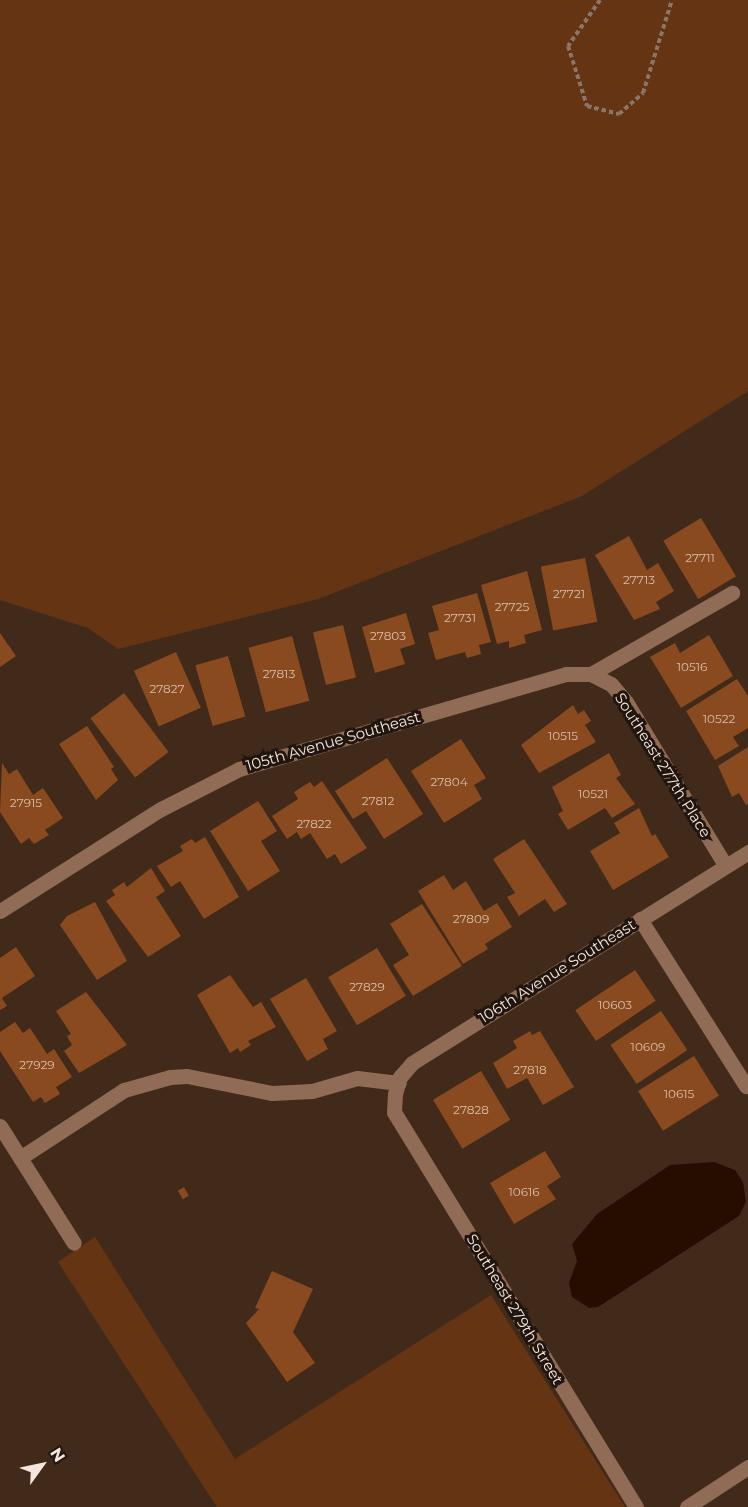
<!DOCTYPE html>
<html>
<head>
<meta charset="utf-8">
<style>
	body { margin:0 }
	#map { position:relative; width:748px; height:1507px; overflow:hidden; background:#422a1b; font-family:Montserrat,sans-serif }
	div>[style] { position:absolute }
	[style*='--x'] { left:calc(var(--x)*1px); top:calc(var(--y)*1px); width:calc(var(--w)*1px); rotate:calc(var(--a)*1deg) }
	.green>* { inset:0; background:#653513 }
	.water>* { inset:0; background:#260d00 }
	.building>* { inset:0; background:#884a1e; transform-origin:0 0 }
	.path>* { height:4px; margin-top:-2px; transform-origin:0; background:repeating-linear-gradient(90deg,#8a7568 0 4.5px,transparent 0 7.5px) }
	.minor>* { height:15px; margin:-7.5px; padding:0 7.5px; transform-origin:7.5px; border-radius:7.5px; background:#906b55 }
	span { translate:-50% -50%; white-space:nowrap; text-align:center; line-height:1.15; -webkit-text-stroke:6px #20160f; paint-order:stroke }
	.number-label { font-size:12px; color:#dabeac }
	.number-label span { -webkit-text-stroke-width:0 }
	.street-label { font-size:15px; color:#f5e5dc }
	.north { position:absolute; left:12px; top:1435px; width:60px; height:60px; -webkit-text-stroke:4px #20160f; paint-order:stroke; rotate:57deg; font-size:16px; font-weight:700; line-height:24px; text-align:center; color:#f5e5dc }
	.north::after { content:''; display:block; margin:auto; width:21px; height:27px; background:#f5e5dc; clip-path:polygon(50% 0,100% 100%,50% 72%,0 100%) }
</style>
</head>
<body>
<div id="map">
	<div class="green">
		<div style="clip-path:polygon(0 0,748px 0,748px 391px,582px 496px,318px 599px,118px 649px,88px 628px,0 600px)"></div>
		<div style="clip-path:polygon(95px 1237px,235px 1459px,491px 1295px,625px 1507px,217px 1507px,58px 1262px)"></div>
	</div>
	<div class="water">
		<div style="clip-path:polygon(714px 1162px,735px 1170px,743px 1182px,746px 1202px,739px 1216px,598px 1307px,589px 1308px,572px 1297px,569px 1283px,577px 1261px,572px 1244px,597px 1214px,670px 1165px)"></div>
	</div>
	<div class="building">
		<div style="left:701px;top:518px;width:68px;height:44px;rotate:59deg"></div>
		<div style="clip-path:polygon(629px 536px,647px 570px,658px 563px,674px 591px,656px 602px,660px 609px,634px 620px,595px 555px)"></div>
		<div style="left:585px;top:558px;width:65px;height:45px;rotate:79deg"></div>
		<div style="clip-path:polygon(527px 571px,542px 630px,524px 635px,526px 643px,509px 648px,509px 641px,497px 644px,481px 585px)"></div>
		<div style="clip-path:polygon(477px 593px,491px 642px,479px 645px,481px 654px,467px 658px,465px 652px,436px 660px,428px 633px,439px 630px,432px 606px)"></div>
		<div style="clip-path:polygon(406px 613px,415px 644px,400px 649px,405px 664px,375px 673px,362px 627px)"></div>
		<div style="left:343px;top:625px;width:54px;height:31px;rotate:76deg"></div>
		<div style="clip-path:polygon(0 633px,16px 656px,0 667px)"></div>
		<div style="clip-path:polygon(709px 635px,733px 676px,681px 708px,650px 657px,675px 643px,680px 653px)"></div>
		<div style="left:292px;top:636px;width:67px;height:45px;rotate:75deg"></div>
		<div style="left:176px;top:652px;width:61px;height:46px;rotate:66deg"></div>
		<div style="left:228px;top:656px;width:63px;height:34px;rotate:74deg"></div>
		<div style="clip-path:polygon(737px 679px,748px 696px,748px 728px,733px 737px,739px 746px,715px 760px,686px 711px)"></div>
		<div style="left:124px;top:693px;width:74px;height:42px;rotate:53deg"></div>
		<div style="clip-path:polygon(573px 705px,578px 714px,584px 710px,591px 721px,585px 725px,596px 742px,539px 773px,521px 745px)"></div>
		<div style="clip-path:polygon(87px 726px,114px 767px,111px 769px,118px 780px,96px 800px,59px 744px)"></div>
		<div style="clip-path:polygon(461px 739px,486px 778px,474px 785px,482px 799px,444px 823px,411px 771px)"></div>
		<div style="clip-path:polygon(748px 747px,748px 804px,746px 805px,739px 793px,732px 797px,718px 766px)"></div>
		<div style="clip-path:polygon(609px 753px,621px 775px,616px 778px,635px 804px,612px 818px,605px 808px,568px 830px,558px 814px,563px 811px,552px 787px)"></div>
		<div style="clip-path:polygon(387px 758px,423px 814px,384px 839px,366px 811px,353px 819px,335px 791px)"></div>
		<div style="clip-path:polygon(2px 763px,9px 774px,17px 769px,33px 795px,43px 788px,63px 818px,45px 830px,49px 835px,34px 844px,29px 838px,21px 844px,0 812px)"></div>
		<div style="clip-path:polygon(322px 781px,367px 848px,341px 864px,335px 854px,327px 859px,310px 833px,301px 839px,297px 832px,287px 839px,272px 816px,298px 799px,294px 792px,310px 782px,314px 787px)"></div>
		<div style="clip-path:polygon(258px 801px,277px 831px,261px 841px,280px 871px,248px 891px,210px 831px)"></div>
		<div style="clip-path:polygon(639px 808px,652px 836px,655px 834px,669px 857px,613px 890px,590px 851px,620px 833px,614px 823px)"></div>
		<div style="clip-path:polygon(205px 837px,239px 897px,204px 919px,180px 881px,171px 887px,157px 866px,183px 851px,180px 846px,192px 839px,195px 843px)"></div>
		<div style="clip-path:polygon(524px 839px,567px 904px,554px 912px,545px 899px,519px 916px,507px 897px,515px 893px,493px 859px)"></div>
		<div style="clip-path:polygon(151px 868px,165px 891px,156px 897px,181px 936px,148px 957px,106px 901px,115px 895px,112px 890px,124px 882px,127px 887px)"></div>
		<div style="clip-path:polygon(444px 875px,453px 890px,466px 881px,484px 911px,497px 903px,512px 927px,485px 944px,488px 949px,463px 964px,418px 891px)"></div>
		<div style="clip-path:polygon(95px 902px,127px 961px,97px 980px,60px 925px,67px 916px)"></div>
		<div style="clip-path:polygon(422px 904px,462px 966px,413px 996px,393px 965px,409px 955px,390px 924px)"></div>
		<div style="clip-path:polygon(16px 947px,35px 976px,2px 998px,7px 1006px,0 1010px,0 958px)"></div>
		<div style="left:377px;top:948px;width:56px;height:57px;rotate:59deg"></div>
		<div style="left:635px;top:970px;width:37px;height:72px;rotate:56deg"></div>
		<div style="clip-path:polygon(230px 975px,253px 1007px,261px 1002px,276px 1027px,248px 1041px,251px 1045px,240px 1052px,238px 1048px,230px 1053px,197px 995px)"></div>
		<div style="clip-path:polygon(306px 978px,337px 1031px,323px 1039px,328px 1049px,307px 1061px,270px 999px)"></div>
		<div style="clip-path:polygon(86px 992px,127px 1045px,79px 1073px,64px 1051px,72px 1045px,67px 1036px,71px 1034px,56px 1011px)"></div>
		<div style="left:661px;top:1011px;width:47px;height:61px;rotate:56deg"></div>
		<div style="clip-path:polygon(15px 1022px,23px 1033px,30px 1028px,47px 1054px,54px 1049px,72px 1077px,56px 1087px,60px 1094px,45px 1103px,41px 1097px,33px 1102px,0 1051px,0 1032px)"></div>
		<div style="clip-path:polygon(530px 1031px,532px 1035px,540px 1031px,574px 1087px,543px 1105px,527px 1078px,507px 1089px,493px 1063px,517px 1048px,513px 1041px)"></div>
		<div style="left:694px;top:1056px;width:47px;height:66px;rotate:58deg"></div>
		<div style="left:481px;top:1071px;width:57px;height:56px;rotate:59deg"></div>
		<div style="clip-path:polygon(545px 1151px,561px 1177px,547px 1186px,556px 1199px,514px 1224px,490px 1183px)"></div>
		<div style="left:184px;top:1187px;width:10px;height:7px;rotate:61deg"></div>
		<div style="clip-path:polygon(272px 1271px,313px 1289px,293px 1332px,315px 1363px,287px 1382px,246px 1323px,259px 1309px,255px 1308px)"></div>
	</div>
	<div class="path">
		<div style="--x:600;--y:0;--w:56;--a:124.8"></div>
		<div style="--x:568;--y:46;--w:63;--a:72.4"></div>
		<div style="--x:587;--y:106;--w:33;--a:14"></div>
		<div style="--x:619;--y:114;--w:32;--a:-41"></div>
		<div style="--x:643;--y:93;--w:97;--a:-72.7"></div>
	</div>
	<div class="minor">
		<div style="--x:591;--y:674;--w:163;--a:-29.9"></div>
		<div style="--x:0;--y:911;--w:191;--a:-32.4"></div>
		<div style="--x:161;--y:809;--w:88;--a:-27.1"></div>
		<div style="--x:239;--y:769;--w:341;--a:-16.2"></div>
		<div style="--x:566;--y:674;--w:25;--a:0"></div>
		<div style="--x:591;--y:674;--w:22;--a:27"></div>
		<div style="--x:611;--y:684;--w:23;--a:50"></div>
		<div style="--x:626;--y:702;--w:191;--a:58.7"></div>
		<div style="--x:640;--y:919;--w:198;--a:57.6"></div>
		<div style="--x:0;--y:1126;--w:138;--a:57.7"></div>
		<div style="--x:20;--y:1158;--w:124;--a:-33.2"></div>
		<div style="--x:124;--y:1090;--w:48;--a:-15.8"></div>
		<div style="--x:170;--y:1077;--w:17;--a:-3"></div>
		<div style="--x:187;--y:1076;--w:87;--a:11.3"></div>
		<div style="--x:272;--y:1093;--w:40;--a:-2.9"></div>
		<div style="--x:312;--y:1091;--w:47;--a:-16.1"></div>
		<div style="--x:357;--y:1078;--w:42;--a:6.8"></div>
		<div style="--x:636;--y:1507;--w:463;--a:-121.5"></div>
		<div style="--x:394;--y:1112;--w:18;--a:-87"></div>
		<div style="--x:395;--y:1094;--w:18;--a:-74"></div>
		<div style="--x:400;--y:1077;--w:18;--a:-49"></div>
		<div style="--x:412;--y:1063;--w:397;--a:-32.1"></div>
		<div style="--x:687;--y:1507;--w:73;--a:-33.3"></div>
	</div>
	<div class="number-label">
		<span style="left:700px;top:558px">27711</span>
		<span style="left:639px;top:580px">27713</span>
		<span style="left:569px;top:594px">27721</span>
		<span style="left:512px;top:607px">27725</span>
		<span style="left:460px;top:618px">27731</span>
		<span style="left:388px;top:636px">27803</span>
		<span style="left:692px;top:667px">10516</span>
		<span style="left:279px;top:674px">27813</span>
		<span style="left:167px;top:689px">27827</span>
		<span style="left:719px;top:719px">10522</span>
		<span style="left:563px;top:736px">10515</span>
		<span style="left:449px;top:782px">27804</span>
		<span style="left:593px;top:794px">10521</span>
		<span style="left:378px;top:801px">27812</span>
		<span style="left:26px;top:803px">27915</span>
		<span style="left:314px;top:824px">27822</span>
		<span style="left:471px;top:919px">27809</span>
		<span style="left:367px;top:987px">27829</span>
		<span style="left:615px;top:1005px">10603</span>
		<span style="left:648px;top:1047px">10609</span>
		<span style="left:37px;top:1065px">27929</span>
		<span style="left:530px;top:1070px">27818</span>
		<span style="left:679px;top:1094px">10615</span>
		<span style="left:471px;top:1110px">27828</span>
		<span style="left:524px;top:1192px">10616</span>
	</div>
	<div class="street-label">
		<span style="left:333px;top:741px;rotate:-16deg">105th Avenue Southeast</span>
		<span style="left:663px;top:765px;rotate:58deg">Southeast 277th Place</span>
		<span style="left:557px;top:971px;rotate:-32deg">106th Avenue Southeast</span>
		<span style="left:515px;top:1309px;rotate:59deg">Southeast 279th Street</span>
	</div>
	<div class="north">N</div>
</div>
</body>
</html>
